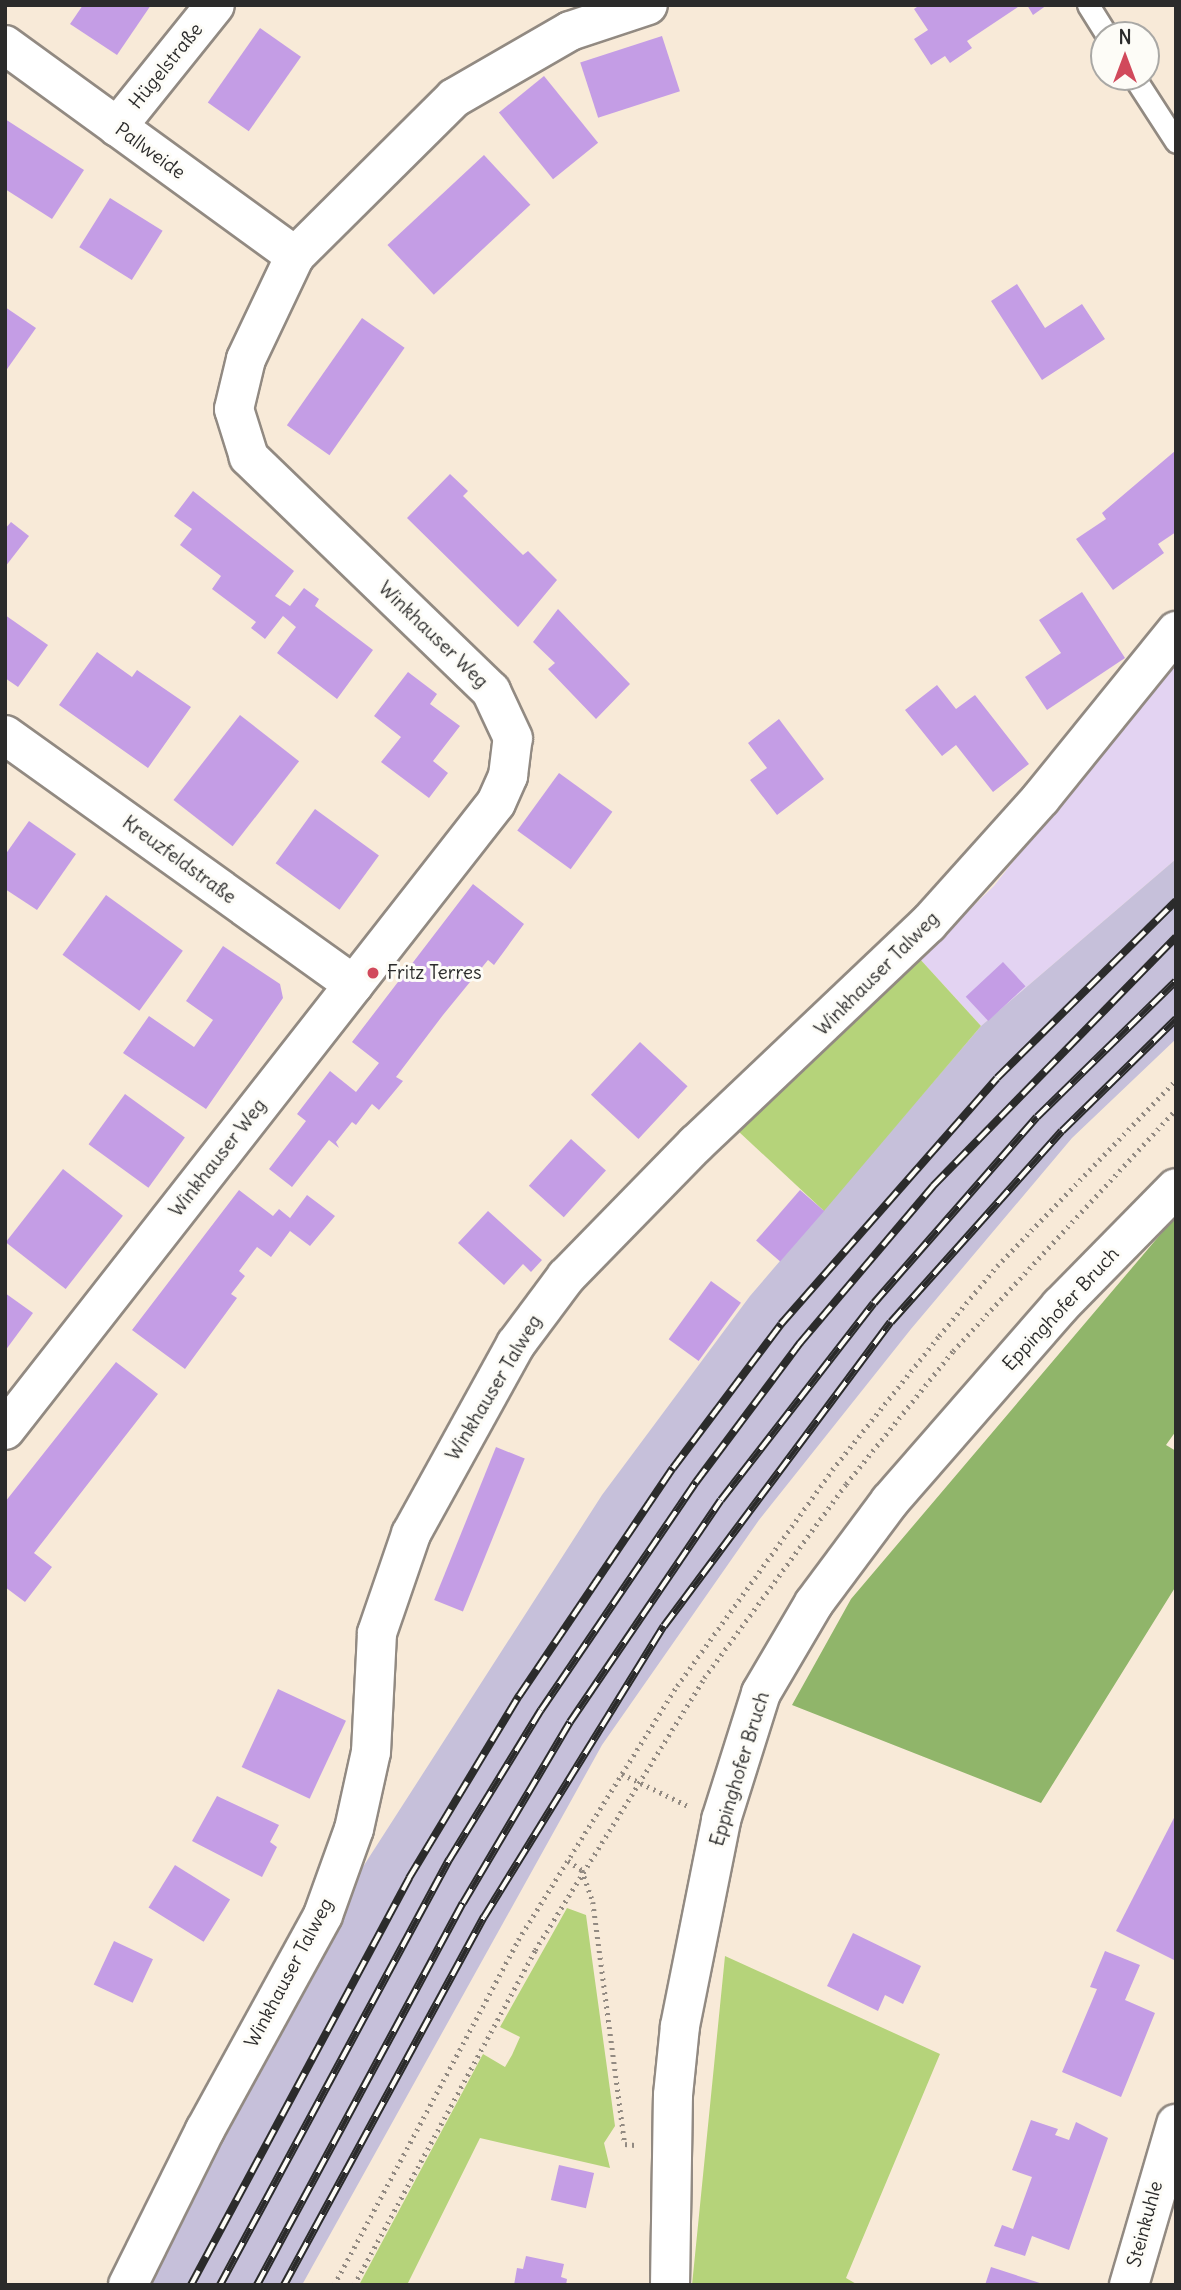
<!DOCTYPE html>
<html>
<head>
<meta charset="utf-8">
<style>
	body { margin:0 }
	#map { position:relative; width:1181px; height:2290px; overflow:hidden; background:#f8ead8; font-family:Delius,sans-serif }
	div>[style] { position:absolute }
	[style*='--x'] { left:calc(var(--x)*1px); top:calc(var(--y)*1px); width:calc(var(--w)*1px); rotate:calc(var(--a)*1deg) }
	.built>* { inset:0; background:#e3d3f2 }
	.industrial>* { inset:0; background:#c6c0da }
	.green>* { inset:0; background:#b5d37a }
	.forest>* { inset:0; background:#90b56a }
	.building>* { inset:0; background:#c49de5; transform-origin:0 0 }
	.path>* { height:4.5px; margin-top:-2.25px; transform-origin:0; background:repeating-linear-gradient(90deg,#928a82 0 2px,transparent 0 7px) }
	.roads { filter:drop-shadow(2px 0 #928a82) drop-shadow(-2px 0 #928a82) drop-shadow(0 2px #928a82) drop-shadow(0 -2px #928a82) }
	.lane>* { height:21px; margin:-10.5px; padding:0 10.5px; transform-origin:10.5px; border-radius:10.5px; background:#fff }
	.street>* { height:38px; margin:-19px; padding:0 19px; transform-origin:19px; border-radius:19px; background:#fff }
	.rail>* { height:8px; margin-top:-4px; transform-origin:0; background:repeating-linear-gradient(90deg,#fdfcf7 0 16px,#2b2b2b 0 32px); box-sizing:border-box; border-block:2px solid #2b2b2b }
	.dots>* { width:19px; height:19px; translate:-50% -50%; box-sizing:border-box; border:4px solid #fdfcf7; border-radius:50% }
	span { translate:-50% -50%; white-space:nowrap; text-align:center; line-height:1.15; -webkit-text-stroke:6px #fdfcf7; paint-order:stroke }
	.street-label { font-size:19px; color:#2b2b2b }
	.poi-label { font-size:19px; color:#2b2b2b }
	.left { translate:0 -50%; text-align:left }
	.frame { position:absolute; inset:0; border:7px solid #2b2b2b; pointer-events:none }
	.north { position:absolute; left:1090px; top:21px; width:70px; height:70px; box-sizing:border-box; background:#fdfcf7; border:2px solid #a9a8a5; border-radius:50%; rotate:0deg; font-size:19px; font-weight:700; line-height:28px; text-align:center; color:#2b2b2b }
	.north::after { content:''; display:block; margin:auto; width:24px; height:32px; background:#d1495b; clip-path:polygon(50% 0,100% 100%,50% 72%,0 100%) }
</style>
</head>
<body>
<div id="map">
	<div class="built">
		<div style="clip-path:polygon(1176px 653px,1176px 859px,981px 1026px,919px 958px,994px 886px)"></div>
	</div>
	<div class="industrial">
		<div style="clip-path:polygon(1176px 859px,1176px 1039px,1072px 1138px,911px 1329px,759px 1520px,602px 1745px,302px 2285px,145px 2285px,359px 1873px,602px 1495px,750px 1296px,981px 1026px)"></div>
	</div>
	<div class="green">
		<div style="clip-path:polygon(919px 958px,981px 1026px,824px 1211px,738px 1131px)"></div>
		<div style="clip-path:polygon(567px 1908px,586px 1915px,615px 2126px,604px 2143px,610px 2168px,480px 2138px,407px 2285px,359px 2285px,483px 2054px,505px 2067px,512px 2055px,520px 2037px,500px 2027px)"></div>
		<div style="clip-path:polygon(725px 1956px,940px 2054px,846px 2278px,858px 2285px,692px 2285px)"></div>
	</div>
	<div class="forest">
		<div style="clip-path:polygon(1176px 1216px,1176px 1431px,1166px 1445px,1176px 1451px,1176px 1586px,1041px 1803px,792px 1705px,851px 1599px)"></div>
	</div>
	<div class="building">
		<div style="clip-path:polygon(83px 5px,151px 5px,117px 55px,70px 24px)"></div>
		<div style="clip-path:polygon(920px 5px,1021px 5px,967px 41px,972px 48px,950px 63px,945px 56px,931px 65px,914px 39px,928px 30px,914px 9px)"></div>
		<div style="clip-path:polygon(1027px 5px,1047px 5px,1033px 15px)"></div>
		<div style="left:260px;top:28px;width:50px;height:91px;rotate:35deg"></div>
		<div style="left:662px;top:36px;width:58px;height:86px;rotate:72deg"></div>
		<div style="left:544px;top:76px;width:86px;height:58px;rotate:51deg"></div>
		<div style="clip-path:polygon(5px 119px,84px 170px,52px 219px,5px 189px)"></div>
		<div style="left:484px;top:155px;width:68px;height:132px;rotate:47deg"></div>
		<div style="left:110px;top:198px;width:62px;height:58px;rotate:32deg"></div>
		<div style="clip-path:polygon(1017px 284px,1045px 328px,1082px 304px,1105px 339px,1042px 380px,991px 301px)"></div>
		<div style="clip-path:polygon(5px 307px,36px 328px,5px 372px)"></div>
		<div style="left:362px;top:318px;width:52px;height:131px;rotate:35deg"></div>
		<div style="clip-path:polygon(1175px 451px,1176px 532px,1158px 544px,1164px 553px,1113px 590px,1076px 539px,1106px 519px,1102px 513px)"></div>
		<div style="clip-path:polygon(450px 474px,468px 491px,463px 496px,523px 555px,528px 551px,557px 580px,518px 627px,407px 518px)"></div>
		<div style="clip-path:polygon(193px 491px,294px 571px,275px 596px,290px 606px,304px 588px,319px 599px,315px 606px,373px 650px,337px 699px,277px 653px,296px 627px,283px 616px,265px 639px,251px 628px,256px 622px,212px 589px,221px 576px,180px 545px,192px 529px,174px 516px)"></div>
		<div style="clip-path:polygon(11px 522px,29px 536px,5px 567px,5px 529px)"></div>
		<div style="clip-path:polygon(1082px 592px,1125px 658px,1047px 710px,1025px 677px,1061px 653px,1039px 620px)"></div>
		<div style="clip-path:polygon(558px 609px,630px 684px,596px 719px,548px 669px,555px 663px,533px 642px)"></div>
		<div style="clip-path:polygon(5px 615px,48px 645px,18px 687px,5px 678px)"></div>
		<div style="clip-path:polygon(97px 652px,132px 677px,137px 670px,191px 707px,148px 768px,59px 705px)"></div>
		<div style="clip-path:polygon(408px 672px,437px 694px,430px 704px,460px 726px,433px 761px,448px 773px,429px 798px,381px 762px,401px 737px,374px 716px)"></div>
		<div style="clip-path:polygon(937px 685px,956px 709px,975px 695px,1029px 764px,993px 792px,956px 745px,942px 756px,905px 710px)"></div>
		<div style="left:240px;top:715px;width:75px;height:108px;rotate:38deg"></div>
		<div style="clip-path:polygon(779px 719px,824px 779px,777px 815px,750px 780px,767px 768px,748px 743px)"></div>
		<div style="left:559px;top:773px;width:66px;height:71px;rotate:36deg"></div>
		<div style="left:315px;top:809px;width:79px;height:67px;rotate:36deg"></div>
		<div style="clip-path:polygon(29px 821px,76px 854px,37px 910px,5px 889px,5px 855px)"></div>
		<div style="clip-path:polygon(473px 884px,524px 924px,494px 965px,488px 960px,443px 1015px,396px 1077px,403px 1081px,379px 1110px,372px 1104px,356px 1125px,352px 1122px,336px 1142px,339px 1148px,329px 1140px,292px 1187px,269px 1169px,306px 1121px,297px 1114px,330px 1071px,356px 1092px,379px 1063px,352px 1042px)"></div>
		<div style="left:106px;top:895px;width:95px;height:74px;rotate:36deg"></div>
		<div style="clip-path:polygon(223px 946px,280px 984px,283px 998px,206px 1109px,123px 1053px,149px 1016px,194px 1047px,213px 1020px,186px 1001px)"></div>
		<div style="left:1003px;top:962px;width:33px;height:51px;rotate:47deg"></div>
		<div style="left:640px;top:1042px;width:65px;height:72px;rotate:43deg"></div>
		<div style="left:125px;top:1094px;width:74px;height:62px;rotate:36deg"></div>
		<div style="left:571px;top:1139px;width:47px;height:63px;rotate:42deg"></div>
		<div style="left:63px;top:1169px;width:76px;height:93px;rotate:38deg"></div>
		<div style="clip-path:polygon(239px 1190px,273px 1216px,279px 1209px,290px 1218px,307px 1195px,335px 1216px,310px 1246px,290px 1231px,271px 1257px,257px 1247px,239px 1271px,245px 1276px,231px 1294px,237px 1298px,185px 1369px,132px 1330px)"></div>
		<div style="left:800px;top:1190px;width:32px;height:67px;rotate:41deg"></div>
		<div style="clip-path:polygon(488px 1211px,542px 1260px,531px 1272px,523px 1264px,504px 1285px,458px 1243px)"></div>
		<div style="left:711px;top:1281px;width:37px;height:72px;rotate:36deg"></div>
		<div style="clip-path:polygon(5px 1293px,33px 1313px,5px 1351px)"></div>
		<div style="clip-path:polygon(116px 1362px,158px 1394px,34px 1553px,52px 1567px,25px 1602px,5px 1587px,5px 1502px)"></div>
		<div style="left:496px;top:1447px;width:31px;height:165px;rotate:22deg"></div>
		<div style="left:278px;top:1689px;width:75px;height:86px;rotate:25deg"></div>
		<div style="clip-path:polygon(217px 1796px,279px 1825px,270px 1842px,277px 1847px,262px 1877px,192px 1841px)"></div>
		<div style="clip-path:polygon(1176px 1814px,1176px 1961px,1116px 1931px)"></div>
		<div style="left:175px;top:1865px;width:65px;height:50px;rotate:32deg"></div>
		<div style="clip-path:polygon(853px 1933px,921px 1966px,903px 2004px,885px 1995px,878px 2011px,827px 1986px)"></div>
		<div style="left:114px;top:1941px;width:43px;height:48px;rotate:25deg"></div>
		<div style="clip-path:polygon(1105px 1951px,1140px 1965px,1125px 2000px,1155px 2013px,1121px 2097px,1062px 2072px,1097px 1989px,1090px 1987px)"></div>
		<div style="clip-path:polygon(1031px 2120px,1058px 2129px,1055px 2135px,1069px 2140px,1076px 2122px,1108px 2138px,1069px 2250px,1032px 2236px,1025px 2256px,994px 2246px,1002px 2225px,1013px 2229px,1032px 2177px,1012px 2170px)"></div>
		<div style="left:559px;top:2165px;width:36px;height:36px;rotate:13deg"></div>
		<div style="clip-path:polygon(526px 2256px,564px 2264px,561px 2277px,567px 2279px,566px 2285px,514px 2285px,517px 2268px,523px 2269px)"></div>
		<div style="clip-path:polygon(991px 2267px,1043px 2284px,1043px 2285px,985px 2285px)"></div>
	</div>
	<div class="path">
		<div style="--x:622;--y:1774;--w:73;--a:25.9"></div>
		<div style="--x:568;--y:1861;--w:17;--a:33"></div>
		<div style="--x:582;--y:1870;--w:34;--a:71"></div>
		<div style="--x:593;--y:1902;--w:244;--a:82.5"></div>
		<div style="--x:625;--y:2144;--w:10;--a:6"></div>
		<div style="--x:334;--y:2285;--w:391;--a:-61.9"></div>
		<div style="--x:518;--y:1940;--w:300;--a:-58"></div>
		<div style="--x:677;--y:1686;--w:266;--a:-54.3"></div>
		<div style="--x:832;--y:1470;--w:171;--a:-51.4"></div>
		<div style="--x:939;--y:1336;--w:91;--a:-50.4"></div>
		<div style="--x:997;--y:1266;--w:258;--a:-46.1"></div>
		<div style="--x:354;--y:2285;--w:381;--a:-61.6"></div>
		<div style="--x:535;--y:1950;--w:320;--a:-58.1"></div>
		<div style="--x:704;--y:1678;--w:240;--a:-53.8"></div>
		<div style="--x:846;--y:1484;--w:171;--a:-51.2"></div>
		<div style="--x:953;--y:1351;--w:329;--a:-47.3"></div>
	</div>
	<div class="roads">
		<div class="lane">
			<div style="--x:1088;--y:5;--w:36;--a:58"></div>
			<div style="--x:1134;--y:77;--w:77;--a:57.1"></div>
		</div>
		<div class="street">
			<div style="--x:5;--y:45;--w:359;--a:36"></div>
			<div style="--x:117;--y:127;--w:156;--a:-51.2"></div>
			<div style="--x:5;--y:735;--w:429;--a:35.6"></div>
			<div style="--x:5;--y:1430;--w:796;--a:-51.94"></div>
			<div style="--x:496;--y:803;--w:30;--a:-66"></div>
			<div style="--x:508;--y:776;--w:38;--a:-83"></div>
			<div style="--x:513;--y:738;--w:52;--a:-115.1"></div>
			<div style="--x:491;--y:691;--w:337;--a:-136"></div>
			<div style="--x:249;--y:457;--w:50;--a:-107.4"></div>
			<div style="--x:234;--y:409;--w:51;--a:-76.5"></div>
			<div style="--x:246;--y:359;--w:114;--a:-64.6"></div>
			<div style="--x:295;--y:256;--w:224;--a:-44.8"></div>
			<div style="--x:454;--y:98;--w:134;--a:-30"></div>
			<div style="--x:570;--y:31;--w:82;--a:-18.4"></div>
			<div style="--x:128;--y:2285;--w:173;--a:-63.6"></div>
			<div style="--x:205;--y:2130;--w:245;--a:-61.2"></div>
			<div style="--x:323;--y:1915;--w:91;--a:-70.2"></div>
			<div style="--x:354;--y:1829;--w:79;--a:-77.6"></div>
			<div style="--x:371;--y:1752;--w:119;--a:-87.1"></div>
			<div style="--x:377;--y:1633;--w:105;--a:-71"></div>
			<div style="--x:411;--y:1534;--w:217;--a:-61.1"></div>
			<div style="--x:516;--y:1344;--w:84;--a:-53.3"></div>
			<div style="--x:566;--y:1277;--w:186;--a:-45.7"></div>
			<div style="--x:696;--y:1144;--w:320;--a:-43.5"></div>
			<div style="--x:928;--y:924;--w:169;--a:-48.1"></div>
			<div style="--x:1041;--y:798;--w:215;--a:-51"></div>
			<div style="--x:670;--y:2285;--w:190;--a:-89.1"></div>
			<div style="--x:673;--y:2095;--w:69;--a:-84.2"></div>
			<div style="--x:680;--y:2026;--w:210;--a:-78.7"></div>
			<div style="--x:721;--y:1820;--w:133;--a:-72.5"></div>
			<div style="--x:761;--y:1693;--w:104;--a:-59.5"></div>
			<div style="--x:814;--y:1603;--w:127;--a:-53.3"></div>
			<div style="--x:890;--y:1501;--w:259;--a:-48.9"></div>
			<div style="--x:1060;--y:1306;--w:165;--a:-45.5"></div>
			<div style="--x:1129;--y:2285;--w:168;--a:-73.7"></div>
		</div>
	</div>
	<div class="rail">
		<div style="--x:191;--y:2285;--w:462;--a:-61.8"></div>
		<div style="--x:409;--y:1878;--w:213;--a:-58.9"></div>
		<div style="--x:519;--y:1696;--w:275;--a:-56"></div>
		<div style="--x:673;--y:1468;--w:180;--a:-53.1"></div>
		<div style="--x:781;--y:1324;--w:327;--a:-48.7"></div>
		<div style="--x:997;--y:1078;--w:252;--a:-44.7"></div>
		<div style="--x:220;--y:2285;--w:483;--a:-61.7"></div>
		<div style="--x:449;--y:1860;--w:176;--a:-58.5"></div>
		<div style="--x:541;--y:1710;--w:276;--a:-55.8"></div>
		<div style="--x:696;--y:1482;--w:174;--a:-53.2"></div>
		<div style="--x:800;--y:1343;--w:206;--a:-49.7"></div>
		<div style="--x:933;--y:1186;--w:348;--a:-45.7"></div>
		<div style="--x:257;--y:2285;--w:434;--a:-61.7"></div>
		<div style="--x:463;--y:1903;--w:210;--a:-59.4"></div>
		<div style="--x:570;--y:1722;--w:268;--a:-55.8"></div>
		<div style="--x:721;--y:1500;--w:249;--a:-52.2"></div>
		<div style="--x:874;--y:1303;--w:247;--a:-48.8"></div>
		<div style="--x:1037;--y:1117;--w:194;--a:-44.4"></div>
		<div style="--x:284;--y:2285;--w:419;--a:-61.5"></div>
		<div style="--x:484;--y:1917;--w:342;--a:-58.3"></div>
		<div style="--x:664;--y:1626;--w:379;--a:-53.3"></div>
		<div style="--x:891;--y:1322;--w:256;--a:-48.2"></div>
		<div style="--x:1062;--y:1131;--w:160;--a:-44.5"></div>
	</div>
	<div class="dots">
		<div style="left:373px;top:973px;background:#d1495b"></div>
	</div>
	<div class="street-label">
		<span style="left:166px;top:66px;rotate:-51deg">Hügelstraße</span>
		<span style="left:150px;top:151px;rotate:36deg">Pallweide</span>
		<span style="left:433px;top:635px;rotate:44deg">Winkhauser Weg</span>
		<span style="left:179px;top:860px;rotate:36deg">Kreuzfeldstraße</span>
		<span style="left:877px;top:974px;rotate:-45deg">Winkhauser Talweg</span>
		<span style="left:218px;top:1158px;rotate:-52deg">Winkhauser Weg</span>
		<span style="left:1061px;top:1309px;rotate:-47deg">Eppinghofer Bruch</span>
		<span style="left:494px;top:1388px;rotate:-59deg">Winkhauser Talweg</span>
		<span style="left:740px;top:1769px;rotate:-73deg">Eppinghofer Bruch</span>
		<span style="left:289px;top:1973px;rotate:-62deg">Winkhauser Talweg</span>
		<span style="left:1145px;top:2224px;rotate:-75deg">Steinkuhle</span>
	</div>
	<div class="poi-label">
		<span class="left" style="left:387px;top:973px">Fritz Terres</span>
	</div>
	<div class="frame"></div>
	<div class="north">N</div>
</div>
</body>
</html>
